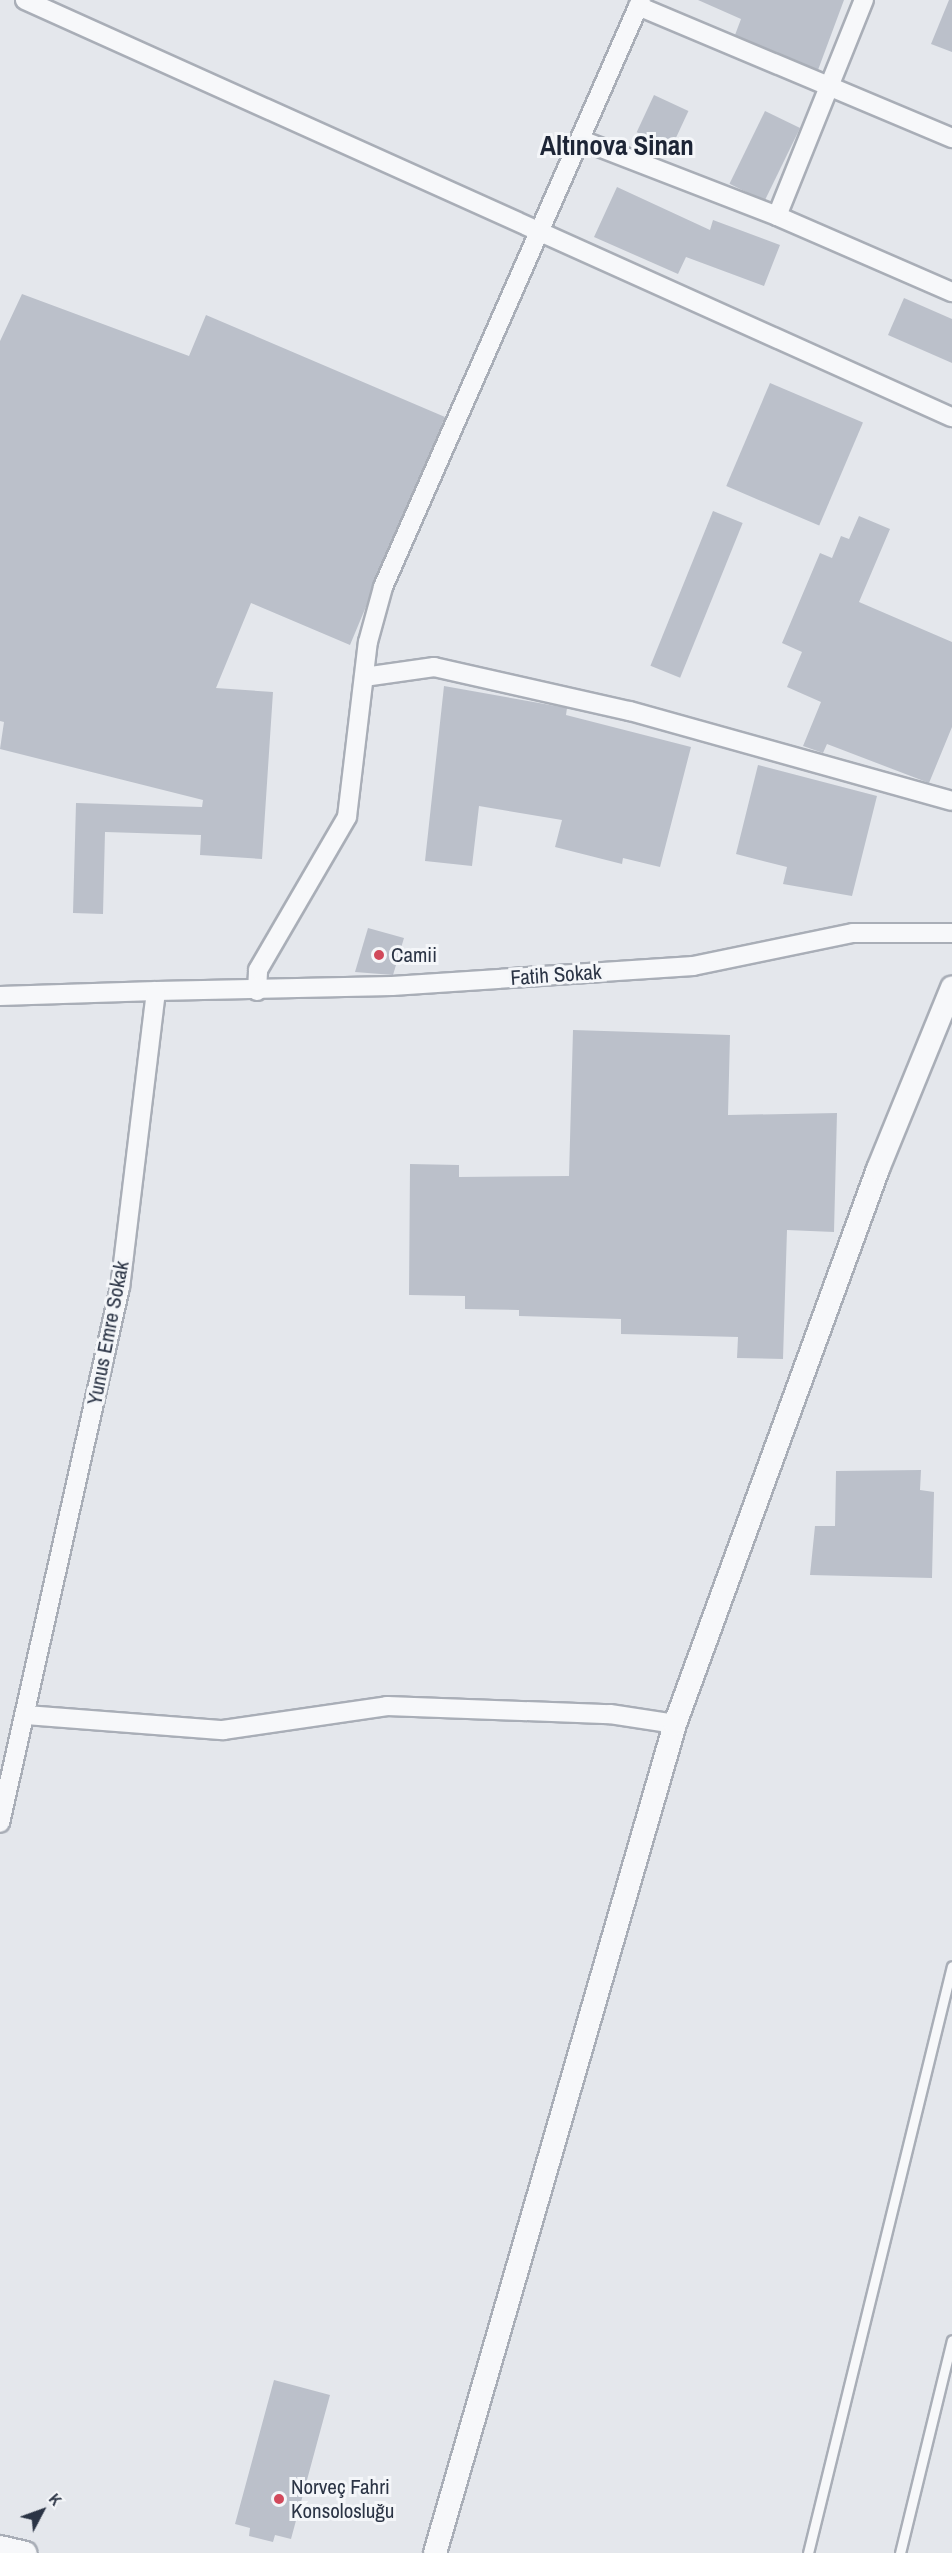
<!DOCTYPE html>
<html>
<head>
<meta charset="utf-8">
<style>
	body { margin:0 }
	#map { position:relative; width:952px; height:2553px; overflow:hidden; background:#e4e7ec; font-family:"Archivo Narrow",sans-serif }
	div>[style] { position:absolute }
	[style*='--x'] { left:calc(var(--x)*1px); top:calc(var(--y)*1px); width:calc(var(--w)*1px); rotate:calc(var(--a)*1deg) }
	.building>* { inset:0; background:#bbc0ca; transform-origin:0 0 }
	.roads { filter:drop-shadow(2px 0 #a9aeb7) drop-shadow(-2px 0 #a9aeb7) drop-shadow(0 2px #a9aeb7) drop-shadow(0 -2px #a9aeb7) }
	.service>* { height:9px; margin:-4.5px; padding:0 4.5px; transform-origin:4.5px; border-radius:4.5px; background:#f7f8fa }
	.minor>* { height:18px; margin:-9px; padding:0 9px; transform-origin:9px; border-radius:9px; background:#f7f8fa }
	.tertiary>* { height:22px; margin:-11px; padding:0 11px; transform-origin:11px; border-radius:11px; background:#f7f8fa }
	.dots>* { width:16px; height:16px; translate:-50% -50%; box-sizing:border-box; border:3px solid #f4f6f9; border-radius:50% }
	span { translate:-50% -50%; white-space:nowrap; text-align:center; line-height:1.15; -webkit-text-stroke:6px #f4f6f9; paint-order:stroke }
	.poi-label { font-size:21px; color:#2b3445 }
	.left { translate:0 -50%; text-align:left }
	.street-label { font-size:21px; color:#2b3445 }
	.district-label { font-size:27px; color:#1d2536; font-weight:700 }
	.north { position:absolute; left:12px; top:2481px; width:60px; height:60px; -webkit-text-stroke:4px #f4f6f9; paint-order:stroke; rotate:49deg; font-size:16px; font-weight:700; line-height:24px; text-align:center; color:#2b3445 }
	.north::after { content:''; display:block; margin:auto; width:21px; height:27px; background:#2b3445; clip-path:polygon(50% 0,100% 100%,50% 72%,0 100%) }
</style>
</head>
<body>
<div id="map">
	<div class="building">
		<div style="clip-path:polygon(698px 0,844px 0,818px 70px,735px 35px,741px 19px)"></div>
		<div style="clip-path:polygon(949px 0,952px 0,952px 52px,931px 44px)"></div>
		<div style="left:654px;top:95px;width:38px;height:41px;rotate:25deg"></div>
		<div style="left:765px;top:111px;width:39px;height:81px;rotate:26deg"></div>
		<div style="clip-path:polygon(617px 187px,710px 230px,713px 220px,780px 245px,764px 286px,686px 257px,678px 274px,594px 237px)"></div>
		<div style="clip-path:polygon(22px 294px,189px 356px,206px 315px,445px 417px,350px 645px,251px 603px,216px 688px,273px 692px,262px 859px,200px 855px,201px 835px,105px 832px,103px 914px,73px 913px,76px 803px,202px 807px,203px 800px,0 749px,4px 722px,0 721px,0 341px)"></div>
		<div style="clip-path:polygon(904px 298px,952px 319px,952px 363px,888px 335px)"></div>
		<div style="left:770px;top:383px;width:101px;height:112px;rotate:23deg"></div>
		<div style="left:713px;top:511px;width:32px;height:167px;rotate:22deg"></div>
		<div style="clip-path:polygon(859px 516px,890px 529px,859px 602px,952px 642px,952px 727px,929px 783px,827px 744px,823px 753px,803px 746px,821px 702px,787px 687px,802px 652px,782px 643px,820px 553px,832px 558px,841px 536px,849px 539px)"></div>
		<div style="clip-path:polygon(444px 686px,567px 708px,566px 715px,691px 747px,660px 867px,623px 858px,622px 864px,555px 847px,562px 820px,479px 806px,472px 866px,425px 861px)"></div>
		<div style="clip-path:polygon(758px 765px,877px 796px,852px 896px,783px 884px,787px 867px,736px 854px)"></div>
		<div style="clip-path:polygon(368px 928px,404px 938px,393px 975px,355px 972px)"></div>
		<div style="clip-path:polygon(573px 1030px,730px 1035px,728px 1115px,837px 1113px,834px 1232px,787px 1230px,783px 1359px,737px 1358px,738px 1337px,621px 1334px,621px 1319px,519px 1316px,519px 1310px,465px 1309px,465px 1296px,409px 1295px,410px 1164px,459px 1165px,459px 1177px,569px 1176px)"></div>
		<div style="clip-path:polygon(921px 1470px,920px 1490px,934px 1492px,932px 1578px,810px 1575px,815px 1526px,835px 1526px,836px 1471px)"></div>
		<div style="clip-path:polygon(274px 2380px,330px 2395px,291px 2539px,275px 2535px,273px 2542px,249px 2536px,250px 2528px,235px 2524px)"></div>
	</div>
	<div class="roads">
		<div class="service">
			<div style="--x:808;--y:2553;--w:604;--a:-76.22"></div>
			<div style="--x:900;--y:2553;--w:219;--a:-76.3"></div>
		</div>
		<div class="minor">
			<div style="--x:25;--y:0;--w:1016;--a:24.24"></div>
			<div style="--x:638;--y:6;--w:341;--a:22.8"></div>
			<div style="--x:581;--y:140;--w:210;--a:21.2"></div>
			<div style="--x:777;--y:216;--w:191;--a:23.5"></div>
			<div style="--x:777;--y:216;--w:233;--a:-68.1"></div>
			<div style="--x:364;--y:677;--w:71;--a:-8.1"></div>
			<div style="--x:434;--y:667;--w:201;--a:12.7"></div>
			<div style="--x:630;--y:711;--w:334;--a:15.6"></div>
			<div style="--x:156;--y:991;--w:236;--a:-1.2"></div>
			<div style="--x:392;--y:986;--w:302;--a:-3.8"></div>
			<div style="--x:693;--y:966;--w:163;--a:-11.7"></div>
			<div style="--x:853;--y:933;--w:99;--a:0"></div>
			<div style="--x:257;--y:991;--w:21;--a:-87"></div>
			<div style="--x:258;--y:970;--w:177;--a:-59.8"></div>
			<div style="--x:347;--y:817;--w:176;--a:-83.2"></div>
			<div style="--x:368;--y:642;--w:57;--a:-74.7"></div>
			<div style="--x:383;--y:587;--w:641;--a:-66.27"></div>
			<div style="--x:0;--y:996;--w:156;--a:-1.8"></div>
			<div style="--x:156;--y:991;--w:298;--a:96.9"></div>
			<div style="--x:120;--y:1287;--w:549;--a:102.62"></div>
			<div style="--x:26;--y:1715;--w:198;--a:4.4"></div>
			<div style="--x:223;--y:1730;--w:166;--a:-8.3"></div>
			<div style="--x:387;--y:1706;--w:223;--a:2.1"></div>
			<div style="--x:610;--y:1714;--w:66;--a:8.7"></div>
		</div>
		<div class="tertiary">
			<div style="--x:0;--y:2547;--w:26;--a:13"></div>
			<div style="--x:435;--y:2553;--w:863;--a:-73.85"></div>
			<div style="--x:675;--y:1724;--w:591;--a:-69.91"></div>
			<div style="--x:878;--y:1169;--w:196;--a:-67.8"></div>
		</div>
	</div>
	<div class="dots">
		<div style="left:379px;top:955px;background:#d1495b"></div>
		<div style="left:279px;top:2499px;background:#d1495b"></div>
	</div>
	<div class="poi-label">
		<span class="left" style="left:391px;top:955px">Camii</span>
		<span class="left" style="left:291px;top:2499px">Norveç Fahri<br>Konsolosluğu</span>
	</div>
	<div class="street-label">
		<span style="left:556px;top:975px;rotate:-4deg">Fatih Sokak</span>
		<span style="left:108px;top:1333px;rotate:-79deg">Yunus Emre Sokak</span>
	</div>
	<div class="district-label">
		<span style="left:617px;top:146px">Altınova Sinan</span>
	</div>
	<div class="north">K</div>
</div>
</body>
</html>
